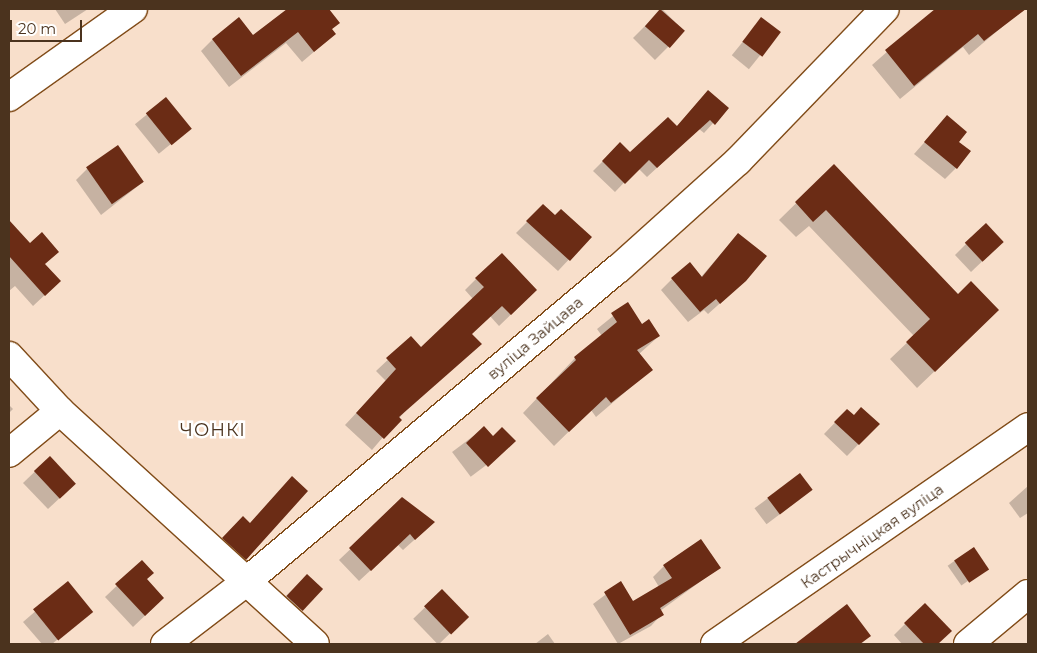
<!DOCTYPE html>
<html>
<head>
<meta charset="utf-8">
<style>
	body { margin:0 }
	#map { position:relative; width:1037px; height:653px; overflow:hidden; background:#f8dfcb; font-family:Montserrat,sans-serif }
	div>[style] { position:absolute }
	[style*='--x'] { left:calc(var(--x)*1px); top:calc(var(--y)*1px); width:calc(var(--w)*1px); rotate:calc(var(--a)*1deg) }
	.shadow>* { inset:0; background:#0003; transform-origin:0 0 }
	.building>* { inset:0; background:#6b2c15; transform-origin:0 0 }
	.roads { filter:drop-shadow(1px 0 #814c19) drop-shadow(-1px 0 #814c19) drop-shadow(0 1px #814c19) drop-shadow(0 -1px #814c19) }
	.minor>* { height:28px; margin:-14px; padding:0 14px; transform-origin:14px; border-radius:14px; background:#fff }
	.tertiary>* { height:28px; margin:-14px; padding:0 14px; transform-origin:14px; border-radius:14px; background:#fff }
	span { translate:-50% -50%; white-space:nowrap; text-align:center; line-height:1.15; -webkit-text-stroke:5px #fff; paint-order:stroke }
	.street-label { font-size:15px; color:#4b331e }
	.quarter-label { font-size:18px; color:#4b331e; letter-spacing:1px }
	.frame { position:absolute; inset:0; border:10px solid #4b331e; pointer-events:none }
	.scale { position:absolute; left:10px; top:20px; width:72px; height:22px; box-sizing:border-box; border:2px solid #4b331e; border-top:0; padding-left:6px; font-size:15px; line-height:18px; white-space:nowrap; color:#4b331e; -webkit-text-stroke:4px #fff; paint-order:stroke }
</style>
</head>
<body>
<div id="map">
	<div class="shadow">
		<div style="clip-path:polygon(55px 9px,88px 9px,65px 24px)"></div>
		<div style="clip-path:polygon(288px 9px,328px 9px,339px 23px,331px 30px,335px 34px,302px 62px,286px 43px,229px 87px,201px 51px,213px 39px,252px 36px)"></div>
		<div style="left:662px;top:9px;width:31px;height:41px;rotate:45deg"></div>
		<div style="clip-path:polygon(936px 9px,1011px 9px,1016px 15px,969px 55px,963px 47px,900px 99px,872px 65px)"></div>
		<div style="left:762px;top:18px;width:22px;height:48px;rotate:39deg"></div>
		<div style="clip-path:polygon(9px 21px,12px 26px,9px 29px)"></div>
		<div style="clip-path:polygon(708px 91px,727px 108px,704px 133px,699px 129px,647px 177px,638px 168px,615px 192px,593px 171px,620px 144px,630px 154px,676px 127px)"></div>
		<div style="left:166px;top:99px;width:38px;height:40px;rotate:51deg"></div>
		<div style="clip-path:polygon(947px 117px,958px 142px,956px 168px,945px 179px,914px 154px)"></div>
		<div style="clip-path:polygon(834px 166px,981px 327px,917px 388px,890px 359px,914px 336px,809px 226px,796px 237px,779px 220px)"></div>
		<div style="clip-path:polygon(87px 169px,143px 182px,101px 215px,76px 180px)"></div>
		<div style="clip-path:polygon(532px 217px,555px 217px,590px 237px,558px 271px,516px 233px)"></div>
		<div style="clip-path:polygon(16px 230px,44px 264px,48px 292px,33px 306px,15px 286px,9px 291px,9px 236px)"></div>
		<div style="clip-path:polygon(738px 234px,745px 281px,708px 314px,704px 310px,688px 322px,661px 290px,672px 279px,701px 277px)"></div>
		<div style="clip-path:polygon(966px 244px,991px 253px,971px 272px,955px 255px)"></div>
		<div style="clip-path:polygon(476px 279px,524px 302px,499px 326px,490px 316px,471px 334px,372px 450px,345px 425px,386px 381px,376px 371px,411px 338px,421px 349px,473px 299px,465px 290px)"></div>
		<div style="clip-path:polygon(628px 304px,642px 326px,659px 336px,639px 354px,651px 370px,596px 417px,591px 410px,554px 446px,523px 413px,575px 358px,602px 336px,597px 329px)"></div>
		<div style="clip-path:polygon(9px 405px,13px 409px,9px 413px)"></div>
		<div style="clip-path:polygon(847px 410px,853px 416px,878px 424px,847px 456px,824px 434px)"></div>
		<div style="left:484px;top:428px;width:31px;height:40px;rotate:53deg"></div>
		<div style="clip-path:polygon(50px 457px,63px 495px,48px 509px,23px 483px)"></div>
		<div style="left:800px;top:474px;width:20px;height:57px;rotate:53deg"></div>
		<div style="clip-path:polygon(1028px 486px,1028px 513px,1020px 518px,1009px 503px)"></div>
		<div style="clip-path:polygon(403px 499px,422px 533px,403px 550px,398px 545px,359px 581px,339px 560px)"></div>
		<div style="clip-path:polygon(250px 524px,245px 559px,234px 570px,212px 550px,232px 529px)"></div>
		<div style="left:973px;top:548px;width:24px;height:31px;rotate:55deg"></div>
		<div style="clip-path:polygon(142px 562px,152px 609px,133px 627px,105px 597px)"></div>
		<div style="clip-path:polygon(664px 566px,719px 568px,660px 611px,662px 614px,651px 626px,618px 644px,593px 604px,621px 583px,633px 603px,659px 587px,653px 577px)"></div>
		<div style="left:307px;top:575px;width:20px;height:45px;rotate:45deg"></div>
		<div style="clip-path:polygon(68px 583px,91px 612px,52px 644px,42px 644px,23px 622px)"></div>
		<div style="left:442px;top:591px;width:36px;height:40px;rotate:46deg"></div>
		<div style="clip-path:polygon(846px 605px,870px 635px,861px 644px,796px 644px)"></div>
		<div style="clip-path:polygon(905px 624px,950px 631px,937px 644px,902px 644px,894px 635px)"></div>
		<div style="clip-path:polygon(548px 634px,555px 644px,535px 644px)"></div>
	</div>
	<div class="building">
		<div style="clip-path:polygon(287px 9px,329px 9px,340px 23px,332px 29px,336px 34px,314px 52px,298px 32px,241px 76px,212px 39px,239px 17px,253px 35px)"></div>
		<div style="left:660px;top:9px;width:33px;height:23px;rotate:41deg"></div>
		<div style="clip-path:polygon(935px 9px,1026px 9px,984px 41px,978px 34px,914px 86px,885px 50px)"></div>
		<div style="left:761px;top:17px;width:25px;height:31px;rotate:37deg"></div>
		<div style="clip-path:polygon(708px 90px,729px 108px,715px 125px,710px 120px,657px 168px,649px 160px,625px 184px,602px 161px,620px 142px,630px 152px,668px 117px,677px 126px)"></div>
		<div style="left:166px;top:97px;width:41px;height:26px;rotate:51deg"></div>
		<div style="clip-path:polygon(947px 115px,967px 132px,959px 142px,971px 151px,957px 169px,924px 142px)"></div>
		<div style="left:118px;top:145px;width:45px;height:39px;rotate:55deg"></div>
		<div style="clip-path:polygon(834px 164px,958px 294px,971px 281px,999px 310px,935px 372px,906px 342px,930px 319px,826px 210px,813px 222px,795px 202px)"></div>
		<div style="clip-path:polygon(543px 204px,555px 215px,561px 209px,592px 237px,570px 261px,526px 221px)"></div>
		<div style="clip-path:polygon(9px 220px,30px 243px,42px 232px,59px 252px,45px 264px,61px 281px,45px 296px,9px 256px)"></div>
		<div style="left:986px;top:223px;width:26px;height:29px;rotate:47deg"></div>
		<div style="clip-path:polygon(738px 233px,767px 256px,746px 281px,720px 304px,716px 299px,700px 312px,671px 278px,690px 262px,702px 277px)"></div>
		<div style="clip-path:polygon(502px 253px,537px 290px,511px 315px,502px 306px,472px 334px,482px 344px,399px 417px,402px 420px,384px 439px,356px 413px,396px 369px,386px 358px,411px 336px,421px 347px,484px 287px,475px 278px)"></div>
		<div style="clip-path:polygon(628px 302px,642px 324px,649px 319px,660px 336px,637px 350px,653px 370px,611px 403px,606px 397px,569px 432px,536px 398px,576px 360px,574px 357px,617px 322px,611px 313px)"></div>
		<div style="clip-path:polygon(861px 407px,880px 424px,859px 445px,834px 422px,847px 409px,854px 415px)"></div>
		<div style="clip-path:polygon(484px 426px,493px 436px,502px 427px,516px 441px,488px 467px,466px 443px)"></div>
		<div style="left:50px;top:456px;width:38px;height:22px;rotate:47deg"></div>
		<div style="left:800px;top:473px;width:21px;height:41px;rotate:53deg"></div>
		<div style="clip-path:polygon(292px 476px,308px 491px,246px 560px,222px 538px,243px 516px,250px 523px)"></div>
		<div style="clip-path:polygon(402px 497px,435px 522px,415px 540px,410px 534px,371px 571px,349px 548px)"></div>
		<div style="clip-path:polygon(701px 539px,721px 568px,660px 608px,664px 615px,630px 635px,604px 592px,621px 581px,633px 601px,672px 578px,663px 565px)"></div>
		<div style="left:974px;top:547px;width:27px;height:24px;rotate:56deg"></div>
		<div style="clip-path:polygon(142px 560px,154px 573px,147px 579px,164px 598px,145px 616px,115px 584px)"></div>
		<div style="left:307px;top:574px;width:22px;height:30px;rotate:43deg"></div>
		<div style="left:68px;top:581px;width:40px;height:45px;rotate:51deg"></div>
		<div style="left:442px;top:589px;width:39px;height:25px;rotate:46deg"></div>
		<div style="clip-path:polygon(925px 603px,952px 631px,938px 644px,924px 644px,904px 623px)"></div>
		<div style="clip-path:polygon(847px 604px,871px 636px,860px 644px,795px 644px)"></div>
	</div>
	<div class="roads">
		<div class="minor">
			<div style="--x:9;--y:97;--w:152;--a:-35.4"></div>
			<div style="--x:9;--y:356;--w:75;--a:47.2"></div>
			<div style="--x:60;--y:411;--w:345;--a:42.4"></div>
			<div style="--x:9;--y:453;--w:66;--a:-39.5"></div>
			<div style="--x:165;--y:644;--w:103;--a:-37.5"></div>
			<div style="--x:247;--y:581;--w:485;--a:-40.1"></div>
			<div style="--x:618;--y:269;--w:161;--a:-42"></div>
			<div style="--x:738;--y:161;--w:211;--a:-46"></div>
			<div style="--x:968;--y:644;--w:78;--a:-39.8"></div>
		</div>
		<div class="tertiary">
			<div style="--x:715;--y:644;--w:381;--a:-34.7"></div>
		</div>
	</div>
	<div class="street-label">
		<span style="left:535px;top:338px;rotate:-40deg">вуліца Зайцава</span>
		<span style="left:872px;top:536px;rotate:-35deg">Кастрычніцкая вуліца</span>
	</div>
	<div class="quarter-label">
		<span style="left:213px;top:430px">ЧОНКІ</span>
	</div>
	<div class="frame"></div>
	<div class="scale">20 m</div>
</div>
</body>
</html>
